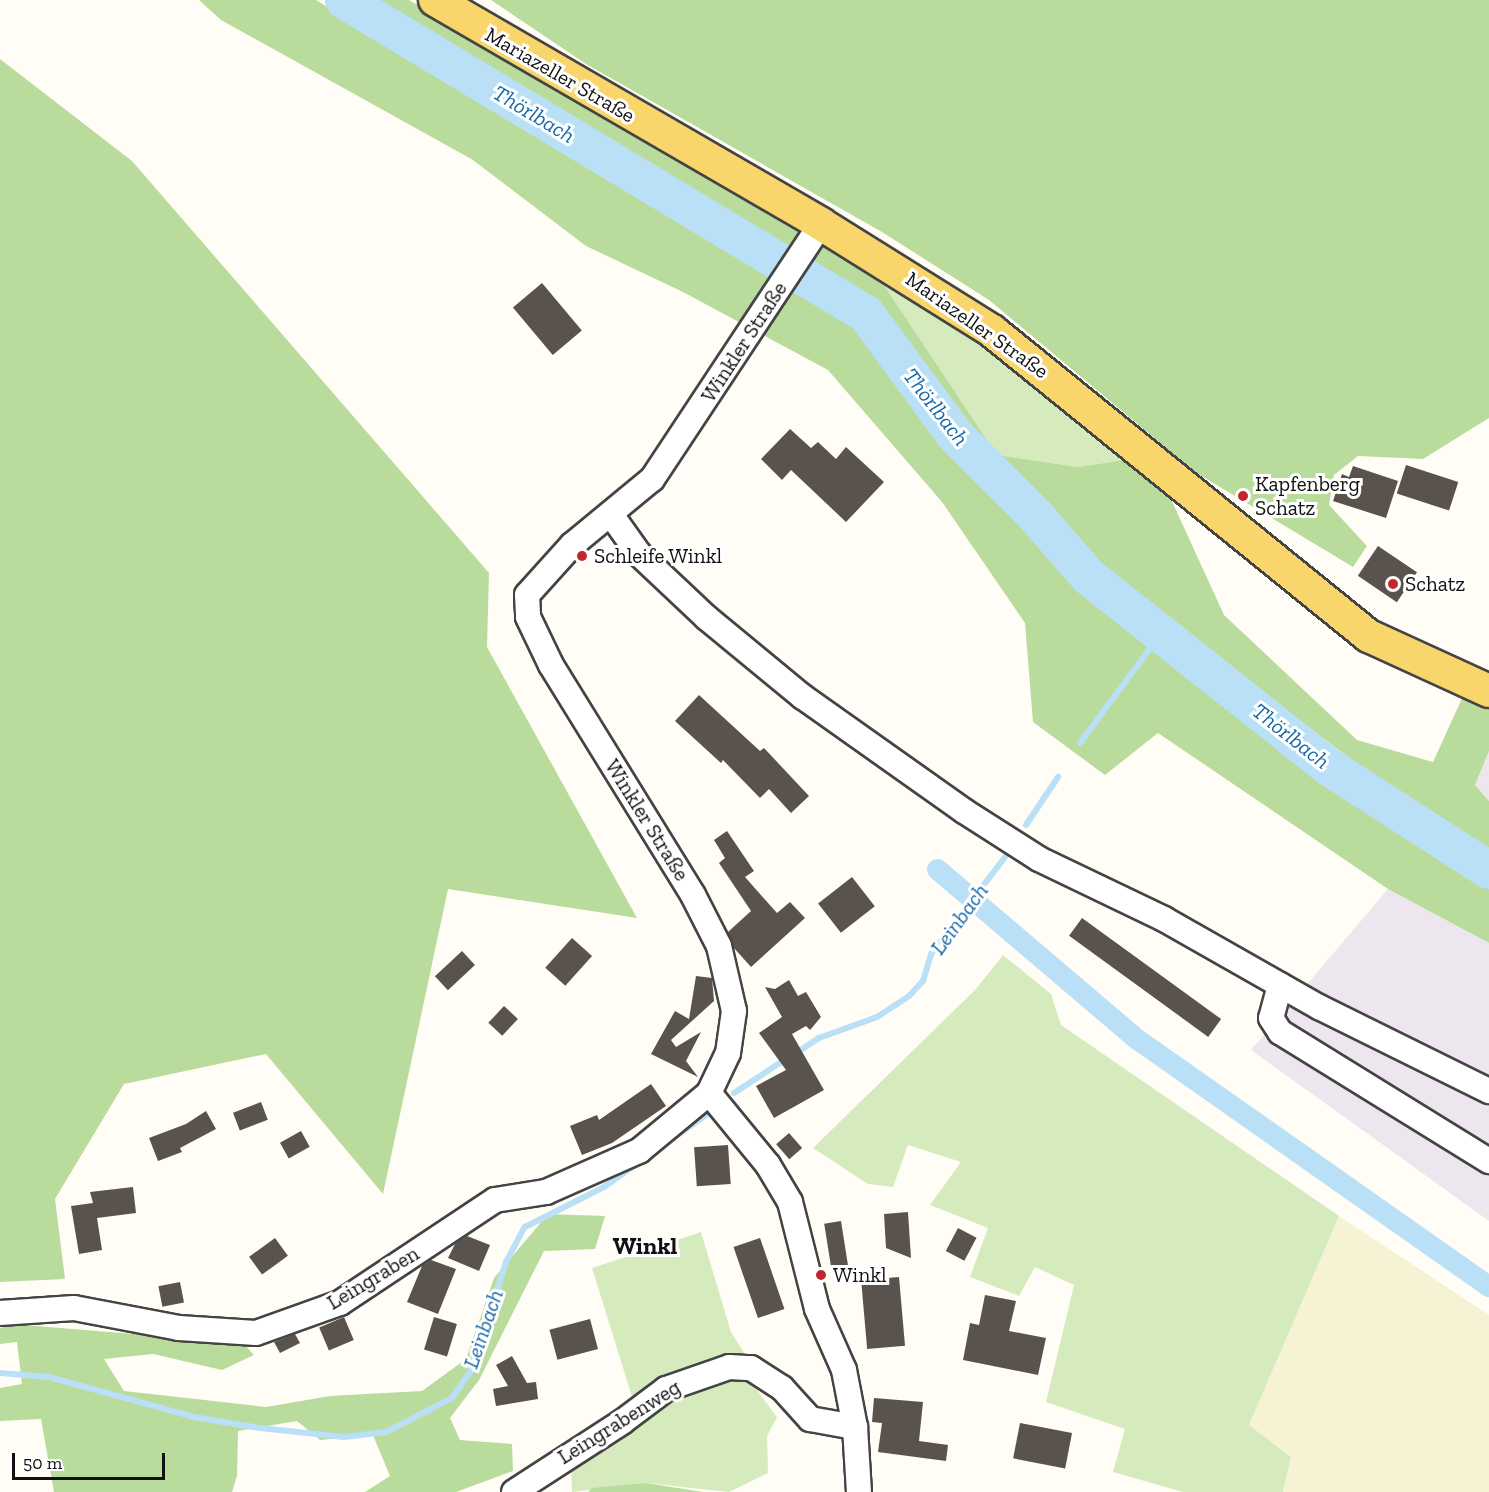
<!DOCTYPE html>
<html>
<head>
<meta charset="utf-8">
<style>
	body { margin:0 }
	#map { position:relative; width:1489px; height:1492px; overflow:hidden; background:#fffdf5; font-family:"Zilla Slab",serif }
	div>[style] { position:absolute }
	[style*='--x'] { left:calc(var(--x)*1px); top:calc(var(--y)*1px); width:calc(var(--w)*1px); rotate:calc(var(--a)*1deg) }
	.industrial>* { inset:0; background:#eee6ef }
	.farmland>* { inset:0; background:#f6f3d4 }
	.green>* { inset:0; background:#d5ebbd }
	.forest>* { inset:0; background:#b9dc9c }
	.stream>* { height:6px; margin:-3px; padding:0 3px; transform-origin:3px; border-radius:3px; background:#b9e0f7 }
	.canal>* { height:21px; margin:-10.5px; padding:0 10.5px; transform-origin:10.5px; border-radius:10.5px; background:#b9e0f7 }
	.river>* { height:38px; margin:-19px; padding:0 19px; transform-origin:19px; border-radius:19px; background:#b9e0f7 }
	.building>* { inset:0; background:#5a524d; transform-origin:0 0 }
	.roads { filter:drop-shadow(2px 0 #444) drop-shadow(-2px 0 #444) drop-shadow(0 2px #444) drop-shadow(0 -2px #444) }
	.minor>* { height:24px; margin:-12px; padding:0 12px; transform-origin:12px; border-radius:12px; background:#fff }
	.major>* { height:32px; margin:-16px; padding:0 16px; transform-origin:16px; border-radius:16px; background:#f9d66b }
	.dots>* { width:16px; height:16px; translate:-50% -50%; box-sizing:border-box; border:3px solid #fff; border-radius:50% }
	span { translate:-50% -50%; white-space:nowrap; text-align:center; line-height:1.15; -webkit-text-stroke:6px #fff; paint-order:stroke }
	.street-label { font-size:21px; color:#111 }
	.poi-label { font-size:21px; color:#111 }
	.left { translate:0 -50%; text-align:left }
	.water-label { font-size:22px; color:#1768a6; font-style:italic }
	.quarter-label { font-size:24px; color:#111; font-weight:700 }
	.scale { position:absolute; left:12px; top:1453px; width:153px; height:27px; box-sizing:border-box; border:3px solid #111; border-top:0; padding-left:8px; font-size:18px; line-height:21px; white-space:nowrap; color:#111; -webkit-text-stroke:4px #fff; paint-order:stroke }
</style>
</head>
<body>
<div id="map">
	<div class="industrial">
		<div style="clip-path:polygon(1489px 751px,1489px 801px,1475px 785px)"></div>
		<div style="clip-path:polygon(1388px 889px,1489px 943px,1489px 1221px,1251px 1050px)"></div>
	</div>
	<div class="farmland">
		<div style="clip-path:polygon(1339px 1216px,1489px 1315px,1489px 1492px,1283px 1492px,1291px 1457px,1249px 1425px)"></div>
	</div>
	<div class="green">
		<div style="clip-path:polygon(880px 279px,966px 324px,1130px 459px,1078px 467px,997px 455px)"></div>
		<div style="clip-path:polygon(1003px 955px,1051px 994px,1061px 1025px,1339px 1216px,1249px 1425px,1291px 1457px,1283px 1492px,1183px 1492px,1113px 1472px,1125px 1429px,1046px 1402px,1074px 1285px,1035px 1267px,1019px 1296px,970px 1277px,988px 1228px,930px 1205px,961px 1162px,908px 1145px,893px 1187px,868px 1184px,813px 1148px,975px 990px)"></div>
		<div style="clip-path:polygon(701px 1232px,731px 1332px,746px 1356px,634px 1403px,592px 1268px)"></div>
		<div style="clip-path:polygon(746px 1375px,777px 1417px,767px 1436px,768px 1473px,729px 1492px,646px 1483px,572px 1492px,571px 1463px,676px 1391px)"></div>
	</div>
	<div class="forest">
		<div style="clip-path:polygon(199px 0,316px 0,863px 327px,945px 450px,1083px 587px,1189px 676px,1409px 837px,1489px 887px,1489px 943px,1388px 889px,1158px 733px,1105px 775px,1033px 722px,1025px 623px,942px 502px,828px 370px,683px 292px,586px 246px,473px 160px,221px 20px)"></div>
		<div style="clip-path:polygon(367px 0,409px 0,880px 279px,997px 455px,1078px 467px,1130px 459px,1170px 497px,1224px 615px,1357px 740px,1433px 762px,1464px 694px,1489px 706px,1489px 751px,1475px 785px,1489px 801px,1489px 855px,1427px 817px,1138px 598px,998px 467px,870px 308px)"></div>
		<div style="clip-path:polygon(491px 0,1489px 0,1489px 418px,1423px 459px,1358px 456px,1334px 475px,1329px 505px,1367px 546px,1353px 567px,1195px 472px,989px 300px,882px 232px,586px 64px)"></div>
		<div style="clip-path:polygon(0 59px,132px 161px,489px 573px,487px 647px,637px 918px,448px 889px,383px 1194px,266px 1054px,124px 1084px,55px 1199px,65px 1279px,0 1282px)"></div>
		<div style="clip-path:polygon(548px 1214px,605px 1216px,595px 1249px,544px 1251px,479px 1380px,450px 1418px,460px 1440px,512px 1444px,513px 1471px,456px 1492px,365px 1492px,390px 1476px,373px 1435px,320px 1440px,297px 1421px,238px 1431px,237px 1476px,232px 1492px,54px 1492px,41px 1419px,0 1421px,0 1388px,22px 1384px,17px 1342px,0 1344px,0 1328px,12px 1324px,243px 1343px,254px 1355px,222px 1370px,153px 1354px,104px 1359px,124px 1391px,266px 1407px,330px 1396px,422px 1391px,466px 1359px,494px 1278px)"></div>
		<div style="clip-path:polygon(646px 1483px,703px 1492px,588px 1492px,592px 1488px)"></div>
	</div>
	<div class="stream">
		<div style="--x:1080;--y:743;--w:134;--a:-53.5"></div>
		<div style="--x:1026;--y:825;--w:58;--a:-56.3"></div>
		<div style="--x:795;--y:1054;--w:29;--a:-34"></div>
		<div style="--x:819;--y:1038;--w:62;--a:-19.9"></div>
		<div style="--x:877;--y:1017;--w:38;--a:-33"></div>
		<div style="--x:909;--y:996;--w:21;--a:-47"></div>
		<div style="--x:923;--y:981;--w:28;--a:-73"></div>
		<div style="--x:931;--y:954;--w:123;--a:-52.6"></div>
		<div style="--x:734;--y:1093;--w:62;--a:-33.2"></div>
		<div style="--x:669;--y:1141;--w:49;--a:-35"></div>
		<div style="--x:0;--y:1373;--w:49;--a:4.7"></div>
		<div style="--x:49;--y:1377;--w:150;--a:15.4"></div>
		<div style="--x:194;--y:1417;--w:67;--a:9.5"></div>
		<div style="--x:260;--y:1428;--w:84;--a:6.1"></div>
		<div style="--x:344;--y:1437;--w:42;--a:-6.8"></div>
		<div style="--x:386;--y:1432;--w:74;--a:-27.3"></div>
		<div style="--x:452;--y:1398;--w:35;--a:-55"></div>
		<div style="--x:472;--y:1369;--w:112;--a:-72.4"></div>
		<div style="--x:506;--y:1262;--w:40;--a:-62"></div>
		<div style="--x:525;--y:1227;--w:89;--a:-26.9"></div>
		<div style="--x:604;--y:1187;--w:42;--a:-35.2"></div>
	</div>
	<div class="canal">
		<div style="--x:937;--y:869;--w:262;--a:40.4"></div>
		<div style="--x:1137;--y:1039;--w:430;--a:35.1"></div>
	</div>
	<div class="river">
		<div style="--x:344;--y:0;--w:609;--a:31.03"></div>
		<div style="--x:866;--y:314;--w:149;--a:53.7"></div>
		<div style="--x:954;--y:434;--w:115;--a:45"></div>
		<div style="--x:1035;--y:515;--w:81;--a:49"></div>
		<div style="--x:1088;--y:576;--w:308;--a:38.4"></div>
		<div style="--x:1329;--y:767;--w:190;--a:32.8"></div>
	</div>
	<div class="building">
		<div style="left:542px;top:283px;width:62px;height:38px;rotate:50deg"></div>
		<div style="clip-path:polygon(790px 429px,811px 448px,818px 442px,836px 459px,846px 447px,884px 482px,846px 522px,791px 470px,782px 480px,761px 459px)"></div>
		<div style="left:1406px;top:465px;width:55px;height:30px;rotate:18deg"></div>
		<div style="clip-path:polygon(1353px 466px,1398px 481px,1386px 518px,1333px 501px,1342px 474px,1349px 477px)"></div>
		<div style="left:1378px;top:546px;width:47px;height:36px;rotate:34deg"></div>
		<div style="clip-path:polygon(699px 695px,760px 751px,764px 748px,809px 796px,791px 813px,769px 789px,760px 798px,723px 760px,721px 763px,675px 721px)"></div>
		<div style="clip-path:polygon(727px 831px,754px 871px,745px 877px,777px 913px,790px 902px,805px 918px,751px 967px,734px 948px,728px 932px,751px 911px,719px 863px,725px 858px,714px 840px)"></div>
		<div style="left:852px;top:877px;width:37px;height:43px;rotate:52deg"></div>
		<div style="left:1082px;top:918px;width:172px;height:22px;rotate:36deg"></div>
		<div style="left:572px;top:938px;width:27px;height:40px;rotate:42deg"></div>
		<div style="left:462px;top:951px;width:19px;height:37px;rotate:47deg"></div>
		<div style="clip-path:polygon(696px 976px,712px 978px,714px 1001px,671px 1040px,676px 1047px,701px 1032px,686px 1061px,698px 1077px,651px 1054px,675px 1011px,689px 1019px)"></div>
		<div style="clip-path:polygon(789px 980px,798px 996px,806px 992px,821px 1017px,810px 1030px,806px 1026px,792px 1034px,824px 1090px,774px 1118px,756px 1086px,786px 1070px,759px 1033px,782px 1017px,765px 987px,775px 989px)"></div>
		<div style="left:504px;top:1006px;width:19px;height:23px;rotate:43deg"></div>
		<div style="clip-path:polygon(651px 1084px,666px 1106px,612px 1143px,582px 1155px,570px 1126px,597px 1115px,599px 1120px)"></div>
		<div style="left:261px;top:1102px;width:19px;height:30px;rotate:69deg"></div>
		<div style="clip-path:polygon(206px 1111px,216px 1129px,180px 1148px,182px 1152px,158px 1161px,149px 1138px,186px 1124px)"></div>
		<div style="left:301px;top:1131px;width:18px;height:24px;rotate:61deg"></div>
		<div style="left:789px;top:1133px;width:20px;height:17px;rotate:49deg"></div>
		<div style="left:728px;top:1145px;width:39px;height:34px;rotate:86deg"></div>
		<div style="clip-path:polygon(133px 1187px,136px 1213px,97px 1218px,102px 1250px,79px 1254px,71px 1206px,93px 1203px,90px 1192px)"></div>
		<div style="clip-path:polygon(908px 1212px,911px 1258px,886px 1248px,884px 1214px)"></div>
		<div style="left:841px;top:1221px;width:50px;height:17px;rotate:81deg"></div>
		<div style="left:958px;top:1228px;width:21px;height:26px;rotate:28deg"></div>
		<div style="clip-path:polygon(467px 1236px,490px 1245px,479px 1271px,448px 1258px,455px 1244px)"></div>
		<div style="left:275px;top:1238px;width:22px;height:32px;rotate:54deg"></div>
		<div style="left:760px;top:1238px;width:75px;height:28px;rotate:71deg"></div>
		<div style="clip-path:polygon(431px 1260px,456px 1269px,438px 1314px,407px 1302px,422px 1266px)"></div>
		<div style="left:899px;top:1277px;width:69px;height:38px;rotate:85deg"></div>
		<div style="left:180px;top:1282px;width:21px;height:22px;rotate:79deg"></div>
		<div style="clip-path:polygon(985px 1295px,1016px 1301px,1009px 1331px,1046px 1338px,1038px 1375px,963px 1360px,970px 1323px,979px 1325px)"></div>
		<div style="left:344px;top:1317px;width:25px;height:27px;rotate:67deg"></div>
		<div style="left:434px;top:1317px;width:24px;height:34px;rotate:17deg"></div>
		<div style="left:590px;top:1319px;width:31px;height:42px;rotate:75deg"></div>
		<div style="clip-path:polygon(295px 1334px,300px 1343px,280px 1353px,274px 1342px)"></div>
		<div style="clip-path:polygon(512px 1356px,527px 1383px,536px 1382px,538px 1399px,496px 1406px,493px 1389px,508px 1386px,496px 1365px)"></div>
		<div style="clip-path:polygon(874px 1398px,923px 1402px,919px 1441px,948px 1445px,946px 1461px,878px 1452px,882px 1423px,872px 1422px)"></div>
		<div style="left:1020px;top:1423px;width:53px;height:36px;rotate:11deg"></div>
	</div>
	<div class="roads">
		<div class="minor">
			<div style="--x:821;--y:224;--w:306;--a:123.5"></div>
			<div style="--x:652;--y:479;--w:104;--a:140.5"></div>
			<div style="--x:572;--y:545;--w:67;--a:132"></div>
			<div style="--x:527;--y:595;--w:22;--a:87"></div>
			<div style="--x:528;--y:617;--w:53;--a:64.4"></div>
			<div style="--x:551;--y:665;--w:270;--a:58.3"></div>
			<div style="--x:693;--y:895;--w:57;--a:63"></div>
			<div style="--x:719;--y:946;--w:67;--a:77"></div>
			<div style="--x:734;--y:1011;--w:42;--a:98.1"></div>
			<div style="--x:728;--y:1053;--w:44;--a:115.4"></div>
			<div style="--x:709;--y:1093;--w:93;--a:50.7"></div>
			<div style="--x:768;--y:1165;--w:43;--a:59.3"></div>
			<div style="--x:790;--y:1202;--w:110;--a:75.8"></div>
			<div style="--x:817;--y:1309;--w:67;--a:66.1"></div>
			<div style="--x:844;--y:1370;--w:58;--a:79.1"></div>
			<div style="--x:855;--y:1427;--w:65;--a:86.5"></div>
			<div style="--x:612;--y:516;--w:47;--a:54.6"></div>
			<div style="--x:639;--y:554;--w:93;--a:43.3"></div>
			<div style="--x:707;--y:618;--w:124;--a:39.5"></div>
			<div style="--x:803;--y:697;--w:197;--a:35.3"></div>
			<div style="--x:964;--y:811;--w:89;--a:32.6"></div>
			<div style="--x:1039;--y:859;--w:139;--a:25.6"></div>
			<div style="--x:1164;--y:919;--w:178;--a:29.6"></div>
			<div style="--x:1319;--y:1007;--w:190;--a:26.3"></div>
			<div style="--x:1280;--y:985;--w:34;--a:105"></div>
			<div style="--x:1271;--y:1018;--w:17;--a:57"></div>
			<div style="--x:1280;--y:1032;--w:246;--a:31.7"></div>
			<div style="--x:0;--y:1313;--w:74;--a:-3.9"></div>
			<div style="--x:74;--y:1308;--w:107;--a:10.8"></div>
			<div style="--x:179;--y:1328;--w:77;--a:3.7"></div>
			<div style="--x:256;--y:1333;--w:89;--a:-19.7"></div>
			<div style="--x:340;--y:1303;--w:186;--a:-33.6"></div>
			<div style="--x:495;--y:1200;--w:52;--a:-8.9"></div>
			<div style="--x:546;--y:1192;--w:102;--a:-23.8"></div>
			<div style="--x:639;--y:1151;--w:91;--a:-39.6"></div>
			<div style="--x:514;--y:1492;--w:129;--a:-32.9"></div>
			<div style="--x:622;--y:1422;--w:55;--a:-36.9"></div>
			<div style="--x:666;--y:1389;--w:67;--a:-19.2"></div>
			<div style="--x:729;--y:1367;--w:22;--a:3"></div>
			<div style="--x:751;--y:1368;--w:37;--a:33"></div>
			<div style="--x:782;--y:1388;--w:42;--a:47.9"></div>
			<div style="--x:810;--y:1419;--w:46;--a:10.1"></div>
		</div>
		<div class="major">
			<div style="--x:435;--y:0;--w:446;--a:30.1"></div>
			<div style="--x:821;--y:224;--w:202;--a:32"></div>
			<div style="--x:992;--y:331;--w:485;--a:39"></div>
			<div style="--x:1369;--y:636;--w:132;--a:24.6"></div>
		</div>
	</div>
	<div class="dots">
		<div style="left:1243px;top:496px;background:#c4262e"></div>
		<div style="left:582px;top:556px;background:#c4262e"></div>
		<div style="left:1393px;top:584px;background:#c4262e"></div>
		<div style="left:821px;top:1275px;background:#c4262e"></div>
	</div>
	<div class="street-label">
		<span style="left:560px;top:75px;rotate:30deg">Mariazeller Straße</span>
		<span style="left:977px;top:325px;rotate:35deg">Mariazeller Straße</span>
		<span style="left:744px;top:342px;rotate:-57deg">Winkler Straße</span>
		<span style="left:647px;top:820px;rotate:58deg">Winkler Straße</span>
		<span style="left:373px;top:1278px;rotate:-31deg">Leingraben</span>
		<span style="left:619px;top:1422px;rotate:-32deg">Leingrabenweg</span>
	</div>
	<div class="poi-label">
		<span class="left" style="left:1255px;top:496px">Kapfenberg<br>Schatz</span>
		<span class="left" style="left:594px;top:556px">Schleife Winkl</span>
		<span class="left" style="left:1405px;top:584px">Schatz</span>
		<span class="left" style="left:833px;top:1275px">Winkl</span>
	</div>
	<div class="water-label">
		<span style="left:534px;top:114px;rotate:31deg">Thörlbach</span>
		<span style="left:936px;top:407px;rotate:52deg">Thörlbach</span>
		<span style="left:1291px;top:736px;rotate:38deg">Thörlbach</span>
		<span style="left:959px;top:919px;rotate:-54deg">Leinbach</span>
		<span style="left:483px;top:1329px;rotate:-71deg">Leinbach</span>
	</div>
	<div class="quarter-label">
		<span style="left:645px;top:1246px">Winkl</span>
	</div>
	<div class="scale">50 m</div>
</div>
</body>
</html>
